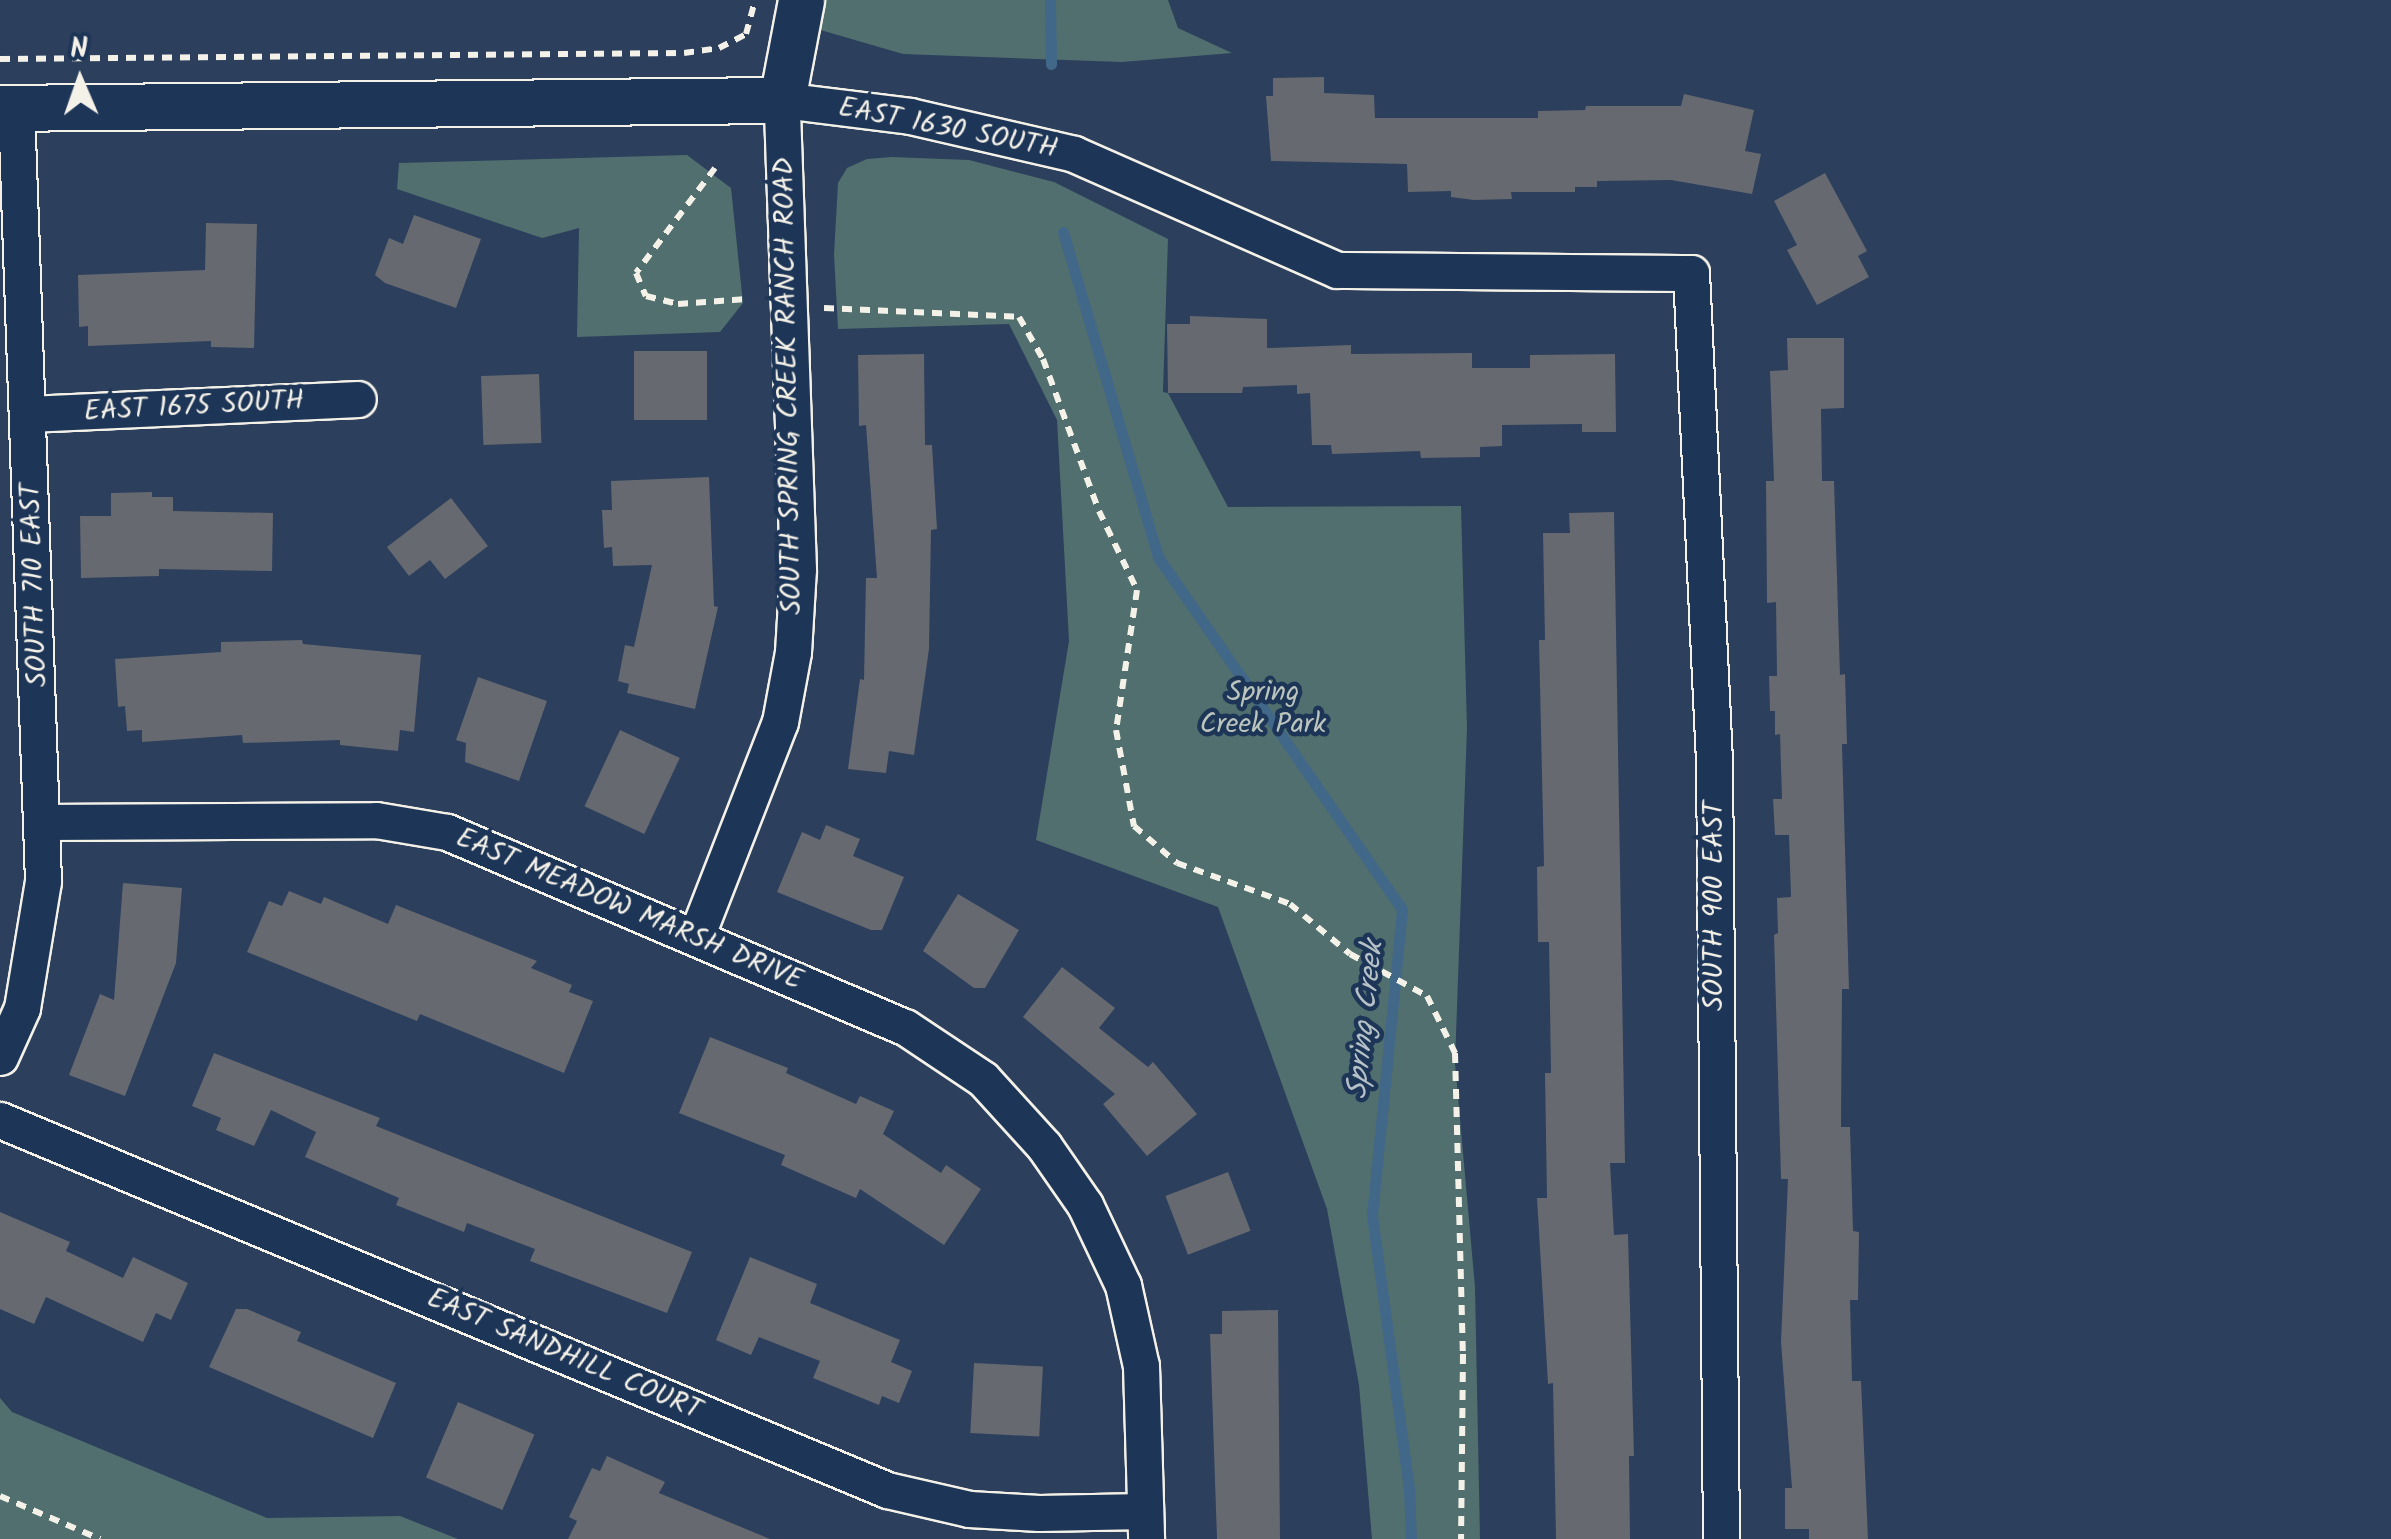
<!DOCTYPE html>
<html>
<head>
<meta charset="utf-8">
<style>
	body { margin:0 }
	#map { position:relative; width:2391px; height:1539px; overflow:hidden; background:#2c3f5c; font-family:Kalam,sans-serif }
	div>[style] { position:absolute }
	[style*='--x'] { left:calc(var(--x)*1px); top:calc(var(--y)*1px); width:calc(var(--w)*1px); rotate:calc(var(--a)*1deg) }
	.green>* { inset:0; background:#516f6e }
	.stream>* { height:11px; margin:-5.5px; padding:0 5.5px; transform-origin:5.5px; border-radius:5.5px; background:#426889 }
	.building>* { inset:0; background:#666970; transform-origin:0 0 }
	.path>* { height:6px; margin-top:-3px; transform-origin:0; background:repeating-linear-gradient(90deg,#f4f1e8 0 10px,transparent 0 18px) }
	.roads { filter:drop-shadow(2px 0 #f4f1e8) drop-shadow(-2px 0 #f4f1e8) drop-shadow(0 2px #f4f1e8) drop-shadow(0 -2px #f4f1e8) }
	.minor>* { height:35px; margin:-17.5px; padding:0 17.5px; transform-origin:17.5px; border-radius:17.5px; background:#1d3557 }
	.tertiary>* { height:45px; margin:-22.5px; padding:0 22.5px; transform-origin:22.5px; border-radius:22.5px; background:#1d3557 }
	span { translate:-50% -50%; white-space:nowrap; text-align:center; line-height:1.15; -webkit-text-stroke:9px #1d3557; paint-order:stroke }
	.street-label { font-size:28px; color:#f4f1e8 }
	.park-label { font-size:28px; color:#bbc4bd }
	.water-label { font-size:30px; color:#b6c1c7; font-style:italic }
	.north { position:absolute; left:30px; top:30px; width:100px; height:100px; -webkit-text-stroke:8px #1d3557; paint-order:stroke; rotate:358deg; font-size:28px; font-weight:700; line-height:40px; text-align:center; color:#f4f1e8 }
	.north::after { content:''; display:block; margin:auto; width:35px; height:45px; background:#f4f1e8; clip-path:polygon(50% 0,100% 100%,50% 72%,0 100%) }
</style>
</head>
<body>
<div id="map">
	<div class="green">
		<div style="clip-path:polygon(823px 0,1168px 0,1178px 28px,1232px 53px,1122px 62px,903px 54px,817px 29px)"></div>
		<div style="clip-path:polygon(687px 155px,731px 188px,743px 303px,720px 332px,577px 337px,579px 228px,542px 238px,397px 189px,399px 163px)"></div>
		<div style="clip-path:polygon(892px 157px,969px 160px,1054px 182px,1168px 239px,1163px 392px,1168px 393px,1228px 507px,1461px 506px,1467px 728px,1455px 1063px,1475px 1287px,1480px 1539px,1372px 1539px,1359px 1385px,1327px 1209px,1218px 907px,1036px 840px,1069px 641px,1057px 420px,1009px 324px,838px 329px,834px 254px,838px 183px,847px 168px,867px 159px)"></div>
		<div style="clip-path:polygon(0 1398px,12px 1412px,267px 1518px,400px 1516px,458px 1539px,0 1539px)"></div>
	</div>
	<div class="stream">
		<div style="--x:1050;--y:0;--w:64;--a:89.1"></div>
		<div style="--x:1063;--y:232;--w:339;--a:73.7"></div>
		<div style="--x:1158;--y:557;--w:429;--a:55.3"></div>
		<div style="--x:1402;--y:910;--w:306;--a:95.6"></div>
		<div style="--x:1372;--y:1215;--w:277;--a:82.3"></div>
		<div style="--x:1409;--y:1490;--w:49;--a:87.7"></div>
	</div>
	<div class="building">
		<div style="clip-path:polygon(1324px 77px,1324px 93px,1374px 95px,1375px 118px,1538px 118px,1538px 111px,1585px 110px,1586px 106px,1681px 106px,1684px 94px,1754px 110px,1745px 151px,1761px 154px,1752px 194px,1671px 180px,1597px 181px,1597px 187px,1575px 187px,1575px 192px,1511px 192px,1512px 199px,1474px 200px,1451px 197px,1451px 191px,1408px 192px,1407px 164px,1271px 161px,1266px 96px,1273px 96px,1273px 78px)"></div>
		<div style="clip-path:polygon(1825px 173px,1867px 251px,1858px 256px,1869px 277px,1817px 305px,1787px 250px,1797px 245px,1774px 201px)"></div>
		<div style="clip-path:polygon(414px 215px,481px 239px,456px 308px,385px 283px,375px 275px,389px 238px,403px 244px)"></div>
		<div style="clip-path:polygon(206px 223px,257px 224px,254px 348px,211px 347px,211px 341px,88px 346px,88px 326px,79px 327px,78px 275px,205px 270px)"></div>
		<div style="clip-path:polygon(1190px 316px,1267px 319px,1267px 348px,1351px 345px,1351px 354px,1472px 353px,1472px 368px,1530px 368px,1530px 355px,1615px 354px,1616px 432px,1582px 432px,1582px 424px,1502px 425px,1502px 446px,1480px 447px,1480px 457px,1421px 458px,1420px 451px,1332px 454px,1331px 445px,1312px 445px,1310px 393px,1297px 394px,1297px 385px,1243px 387px,1242px 393px,1168px 393px,1167px 324px,1190px 324px)"></div>
		<div style="clip-path:polygon(1787px 338px,1844px 338px,1844px 408px,1821px 409px,1822px 481px,1834px 481px,1840px 675px,1845px 674px,1847px 744px,1842px 744px,1849px 989px,1842px 989px,1841px 1127px,1850px 1127px,1853px 1231px,1859px 1232px,1858px 1300px,1850px 1300px,1852px 1381px,1861px 1381px,1868px 1539px,1809px 1539px,1809px 1529px,1785px 1529px,1785px 1488px,1792px 1488px,1781px 1342px,1788px 1179px,1781px 1179px,1774px 935px,1778px 933px,1777px 898px,1791px 897px,1789px 835px,1775px 835px,1773px 799px,1782px 799px,1780px 734px,1775px 735px,1775px 711px,1770px 711px,1769px 676px,1777px 676px,1776px 602px,1767px 603px,1766px 481px,1774px 481px,1770px 371px,1788px 370px)"></div>
		<div style="left:634px;top:351px;width:73px;height:69px"></div>
		<div style="clip-path:polygon(924px 354px,925px 445px,932px 445px,937px 529px,931px 530px,929px 649px,914px 755px,889px 751px,886px 773px,848px 769px,860px 679px,864px 680px,866px 578px,877px 578px,866px 425px,859px 426px,858px 355px)"></div>
		<div style="left:539px;top:374px;width:69px;height:58px;rotate:88deg"></div>
		<div style="clip-path:polygon(709px 477px,714px 606px,718px 607px,695px 709px,627px 693px,629px 684px,618px 681px,625px 645px,634px 647px,652px 565px,613px 566px,612px 547px,604px 548px,602px 510px,612px 510px,611px 481px)"></div>
		<div style="clip-path:polygon(152px 492px,152px 497px,173px 497px,173px 511px,273px 513px,272px 571px,159px 569px,159px 576px,81px 578px,80px 516px,111px 516px,111px 493px)"></div>
		<div style="clip-path:polygon(451px 498px,488px 546px,445px 579px,430px 560px,409px 576px,387px 547px)"></div>
		<div style="clip-path:polygon(1614px 512px,1625px 1163px,1610px 1163px,1614px 1235px,1628px 1234px,1634px 1456px,1629px 1456px,1630px 1539px,1556px 1539px,1553px 1383px,1548px 1384px,1537px 1198px,1547px 1198px,1545px 1073px,1551px 1073px,1549px 942px,1538px 942px,1537px 867px,1544px 866px,1539px 640px,1545px 640px,1543px 533px,1570px 533px,1569px 513px)"></div>
		<div style="clip-path:polygon(302px 640px,303px 644px,421px 655px,414px 732px,400px 730px,398px 751px,340px 745px,340px 740px,243px 743px,242px 735px,142px 742px,142px 730px,127px 731px,125px 706px,118px 707px,115px 659px,221px 652px,221px 642px)"></div>
		<div style="clip-path:polygon(478px 677px,547px 701px,519px 781px,465px 762px,466px 743px,456px 740px)"></div>
		<div style="left:620px;top:730px;width:66px;height:84px;rotate:25deg"></div>
		<div style="clip-path:polygon(826px 825px,860px 839px,853px 856px,904px 877px,882px 930px,871px 930px,777px 892px,802px 832px,820px 840px)"></div>
		<div style="clip-path:polygon(123px 883px,182px 888px,176px 963px,125px 1096px,69px 1075px,100px 994px,114px 1000px)"></div>
		<div style="clip-path:polygon(289px 891px,321px 904px,324px 897px,388px 924px,396px 905px,537px 961px,531px 968px,572px 985px,569px 992px,593px 1001px,564px 1073px,420px 1014px,417px 1021px,247px 952px,269px 901px,282px 906px)"></div>
		<div style="clip-path:polygon(958px 894px,1019px 930px,985px 988px,974px 988px,923px 951px)"></div>
		<div style="clip-path:polygon(1062px 967px,1115px 1008px,1099px 1028px,1148px 1067px,1153px 1062px,1197px 1114px,1147px 1156px,1103px 1104px,1115px 1094px,1023px 1017px)"></div>
		<div style="clip-path:polygon(710px 1037px,788px 1068px,786px 1073px,856px 1104px,860px 1096px,894px 1111px,883px 1134px,941px 1173px,946px 1165px,981px 1189px,944px 1245px,860px 1189px,856px 1198px,781px 1165px,785px 1155px,679px 1113px)"></div>
		<div style="clip-path:polygon(214px 1053px,380px 1118px,376px 1126px,692px 1252px,667px 1313px,530px 1261px,535px 1249px,467px 1223px,464px 1232px,396px 1205px,399px 1198px,305px 1157px,316px 1132px,271px 1110px,254px 1146px,216px 1130px,221px 1118px,192px 1106px)"></div>
		<div style="left:1228px;top:1172px;width:63px;height:67px;rotate:69deg"></div>
		<div style="clip-path:polygon(0 1212px,70px 1242px,66px 1251px,123px 1278px,133px 1257px,188px 1283px,171px 1320px,156px 1313px,143px 1342px,46px 1297px,34px 1324px,0 1309px)"></div>
		<div style="clip-path:polygon(750px 1257px,817px 1284px,810px 1303px,900px 1340px,891px 1362px,912px 1371px,899px 1403px,882px 1396px,879px 1405px,813px 1378px,820px 1361px,759px 1337px,751px 1355px,716px 1340px)"></div>
		<div style="clip-path:polygon(236px 1309px,247px 1309px,301px 1332px,297px 1341px,396px 1383px,373px 1438px,209px 1367px)"></div>
		<div style="clip-path:polygon(1278px 1310px,1280px 1539px,1217px 1539px,1210px 1334px,1222px 1334px,1222px 1311px)"></div>
		<div style="left:974px;top:1363px;width:69px;height:70px;rotate:3deg"></div>
		<div style="left:458px;top:1402px;width:83px;height:82px;rotate:23deg"></div>
		<div style="clip-path:polygon(607px 1456px,665px 1482px,659px 1493px,770px 1539px,568px 1539px,577px 1521px,569px 1517px,592px 1468px,600px 1471px)"></div>
	</div>
	<div class="path">
		<div style="--x:0;--y:59;--w:684;--a:-0.5"></div>
		<div style="--x:684;--y:53;--w:35;--a:-8"></div>
		<div style="--x:719;--y:48;--w:30;--a:-27"></div>
		<div style="--x:746;--y:34;--w:35;--a:-75"></div>
		<div style="--x:715;--y:168;--w:131;--a:127"></div>
		<div style="--x:636;--y:273;--w:25;--a:67"></div>
		<div style="--x:646;--y:296;--w:33;--a:14"></div>
		<div style="--x:678;--y:304;--w:69;--a:-4.1"></div>
		<div style="--x:824;--y:308;--w:195;--a:2.6"></div>
		<div style="--x:1019;--y:317;--w:48;--a:60.3"></div>
		<div style="--x:1043;--y:359;--w:162;--a:69.8"></div>
		<div style="--x:1099;--y:511;--w:88;--a:64.3"></div>
		<div style="--x:1137;--y:590;--w:142;--a:98.5"></div>
		<div style="--x:1116;--y:730;--w:98;--a:79.4"></div>
		<div style="--x:1134;--y:826;--w:57;--a:40.7"></div>
		<div style="--x:1177;--y:863;--w:120;--a:19.9"></div>
		<div style="--x:1290;--y:904;--w:78;--a:39.8"></div>
		<div style="--x:1350;--y:954;--w:88;--a:28.6"></div>
		<div style="--x:1427;--y:996;--w:64;--a:63.8"></div>
		<div style="--x:1455;--y:1053;--w:301;--a:88.5"></div>
		<div style="--x:1463;--y:1354;--w:185;--a:90.6"></div>
		<div style="--x:0;--y:1496;--w:109;--a:23.3"></div>
	</div>
	<div class="roads">
		<div class="minor">
			<div style="--x:29;--y:414;--w:329;--a:-2.6"></div>
			<div style="--x:42;--y:822;--w:334;--a:-0.3"></div>
			<div style="--x:376;--y:820;--w:72;--a:9.6"></div>
			<div style="--x:447;--y:832;--w:498;--a:23.1"></div>
			<div style="--x:905;--y:1027;--w:94;--a:33.7"></div>
			<div style="--x:983;--y:1079;--w:91;--a:47.7"></div>
			<div style="--x:1044;--y:1146;--w:72;--a:55.2"></div>
			<div style="--x:1085;--y:1205;--w:89;--a:64.6"></div>
			<div style="--x:1123;--y:1285;--w:83;--a:77.5"></div>
			<div style="--x:1141;--y:1366;--w:173;--a:88.3"></div>
			<div style="--x:696;--y:937;--w:231;--a:-68.7"></div>
			<div style="--x:780;--y:722;--w:71;--a:-79.5"></div>
			<div style="--x:793;--y:652;--w:83;--a:-86.6"></div>
			<div style="--x:798;--y:569;--w:469;--a:-92"></div>
			<div style="--x:782;--y:100;--w:129;--a:7.1"></div>
			<div style="--x:910;--y:116;--w:168;--a:13"></div>
			<div style="--x:1074;--y:154;--w:287;--a:23.8"></div>
			<div style="--x:1337;--y:270;--w:354;--a:0.5"></div>
			<div style="--x:1691;--y:273;--w:487;--a:87.3"></div>
			<div style="--x:1714;--y:759;--w:780;--a:89.49"></div>
			<div style="--x:0;--y:1057;--w:54;--a:-65.8"></div>
			<div style="--x:22;--y:1008;--w:129;--a:-80.6"></div>
			<div style="--x:43;--y:881;--w:774;--a:-92"></div>
			<div style="--x:0;--y:1120;--w:961;--a:22.64"></div>
			<div style="--x:887;--y:1490;--w:84;--a:13"></div>
			<div style="--x:969;--y:1509;--w:70;--a:3.3"></div>
			<div style="--x:1039;--y:1513;--w:106;--a:-1.1"></div>
		</div>
		<div class="tertiary">
			<div style="--x:0;--y:108;--w:782;--a:-0.59"></div>
			<div style="--x:782;--y:100;--w:102;--a:-79.2"></div>
		</div>
	</div>
	<div class="street-label">
		<span style="left:948px;top:129px;rotate:11deg">EAST 1630 SOUTH</span>
		<span style="left:789px;top:386px;rotate:-91deg">SOUTH SPRING CREEK RANCH ROAD</span>
		<span style="left:194px;top:407px;rotate:-3deg">EAST 1675 SOUTH</span>
		<span style="left:35px;top:585px;rotate:-92deg">SOUTH 710 EAST</span>
		<span style="left:1715px;top:906px;rotate:-90deg">SOUTH 900 EAST</span>
		<span style="left:629px;top:910px;rotate:23deg">EAST MEADOW MARSH DRIVE</span>
		<span style="left:564px;top:1355px;rotate:23deg">EAST SANDHILL COURT</span>
	</div>
	<div class="park-label">
		<span style="left:1263px;top:709px">Spring<br>Creek Park</span>
	</div>
	<div class="water-label">
		<span style="left:1366px;top:1020px;rotate:-84deg">Spring Creek</span>
	</div>
	<div class="north">N</div>
</div>
</body>
</html>
